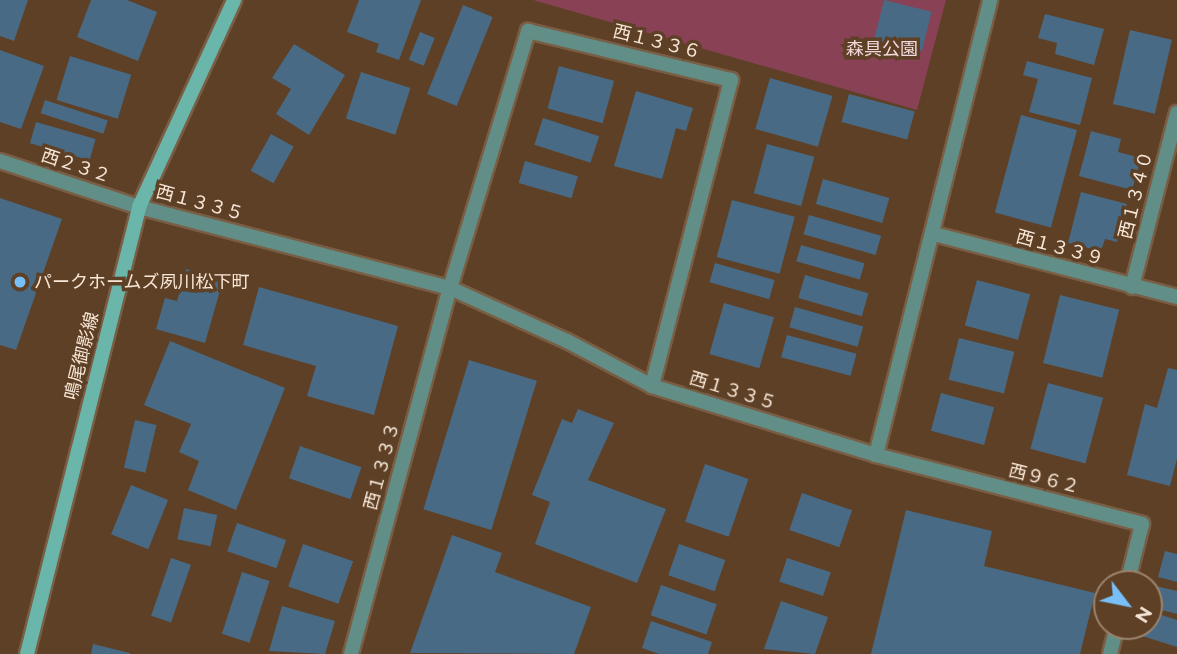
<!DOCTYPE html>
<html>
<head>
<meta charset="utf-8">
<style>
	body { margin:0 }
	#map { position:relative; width:1177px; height:654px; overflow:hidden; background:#5d4025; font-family:Raleway,"Noto Sans JP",sans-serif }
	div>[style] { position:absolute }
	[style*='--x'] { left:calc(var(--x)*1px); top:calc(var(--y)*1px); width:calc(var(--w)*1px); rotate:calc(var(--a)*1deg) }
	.green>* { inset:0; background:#894156 }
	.building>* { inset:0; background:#496a85; transform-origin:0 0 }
	.roads { filter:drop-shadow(2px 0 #795e45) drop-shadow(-2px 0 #795e45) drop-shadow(0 2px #795e45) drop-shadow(0 -2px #795e45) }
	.street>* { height:14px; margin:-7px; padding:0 7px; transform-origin:7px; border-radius:7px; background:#618e87 }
	.secondary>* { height:14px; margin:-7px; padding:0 7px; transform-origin:7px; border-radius:7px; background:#6ab6aa }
	.dots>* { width:19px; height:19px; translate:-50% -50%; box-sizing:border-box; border:4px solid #5d4025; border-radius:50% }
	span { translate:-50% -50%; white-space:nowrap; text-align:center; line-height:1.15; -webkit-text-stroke:7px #5d4025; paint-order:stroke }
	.street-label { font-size:18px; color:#f8e6d7 }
	.park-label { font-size:18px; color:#f2d9de }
	.poi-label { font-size:18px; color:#f8e6d7 }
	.left { translate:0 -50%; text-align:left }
	.north { position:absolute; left:1093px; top:570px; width:70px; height:70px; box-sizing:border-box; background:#5d4025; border:2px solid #9b826c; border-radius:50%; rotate:122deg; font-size:19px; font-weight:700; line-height:28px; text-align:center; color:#f8e6d7 }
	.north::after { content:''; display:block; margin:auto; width:24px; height:32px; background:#78bff7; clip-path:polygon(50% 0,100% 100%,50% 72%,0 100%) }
</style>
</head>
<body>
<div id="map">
	<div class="green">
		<div style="clip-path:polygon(533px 0,946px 0,917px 110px)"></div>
	</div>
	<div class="building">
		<div style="clip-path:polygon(0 0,28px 0,14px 41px,0 36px)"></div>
		<div style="clip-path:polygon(91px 0,127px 0,157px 12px,138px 61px,77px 37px)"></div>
		<div style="clip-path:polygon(359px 0,421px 0,399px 60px,376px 52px,379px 44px,347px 32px)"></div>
		<div style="left:884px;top:0;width:49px;height:41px;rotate:14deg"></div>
		<div style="left:463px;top:5px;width:32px;height:96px;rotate:22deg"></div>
		<div style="clip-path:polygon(1045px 14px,1104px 29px,1094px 65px,1055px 54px,1057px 43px,1038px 38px)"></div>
		<div style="left:1130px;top:30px;width:43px;height:76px;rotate:13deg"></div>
		<div style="left:420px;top:32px;width:16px;height:30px;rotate:22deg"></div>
		<div style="clip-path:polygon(294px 44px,345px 75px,309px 135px,276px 114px,291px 89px,272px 78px)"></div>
		<div style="clip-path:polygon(0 50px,44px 66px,21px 129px,0 122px)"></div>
		<div style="left:70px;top:56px;width:64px;height:46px;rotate:17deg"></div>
		<div style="clip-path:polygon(1027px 61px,1092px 78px,1080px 125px,1029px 112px,1038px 79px,1023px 75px)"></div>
		<div style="left:559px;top:66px;width:57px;height:44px;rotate:15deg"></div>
		<div style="left:361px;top:72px;width:52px;height:49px;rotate:18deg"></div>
		<div style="left:770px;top:78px;width:65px;height:53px;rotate:16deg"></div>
		<div style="clip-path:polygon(636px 91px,693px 108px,686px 131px,676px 128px,662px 179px,614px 166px)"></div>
		<div style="left:849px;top:94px;width:68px;height:29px;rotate:15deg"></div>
		<div style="left:45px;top:100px;width:66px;height:14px;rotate:18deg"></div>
		<div style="left:1021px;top:115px;width:58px;height:101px;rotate:15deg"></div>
		<div style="left:543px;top:118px;width:59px;height:28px;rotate:18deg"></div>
		<div style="left:36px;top:122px;width:62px;height:22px;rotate:16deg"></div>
		<div style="clip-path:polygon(1091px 131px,1121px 139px,1118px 152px,1141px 158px,1132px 190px,1079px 176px)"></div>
		<div style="left:271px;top:134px;width:26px;height:42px;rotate:29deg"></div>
		<div style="left:767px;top:144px;width:49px;height:51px;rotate:15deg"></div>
		<div style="left:525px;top:161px;width:55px;height:23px;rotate:16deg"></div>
		<div style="left:823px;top:179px;width:69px;height:26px;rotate:16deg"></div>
		<div style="clip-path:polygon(1081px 192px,1127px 204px,1117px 242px,1105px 239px,1101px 251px,1068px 243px)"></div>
		<div style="clip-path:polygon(0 198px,62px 219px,16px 350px,0 345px)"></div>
		<div style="left:732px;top:200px;width:65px;height:59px;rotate:15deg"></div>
		<div style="left:809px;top:215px;width:75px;height:20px;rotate:16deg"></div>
		<div style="left:801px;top:245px;width:66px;height:17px;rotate:16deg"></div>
		<div style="left:715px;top:263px;width:62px;height:20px;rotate:16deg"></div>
		<div style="clip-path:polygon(186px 269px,223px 280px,205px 343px,156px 329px,165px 298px,177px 301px)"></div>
		<div style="left:805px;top:275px;width:66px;height:24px;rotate:16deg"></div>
		<div style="left:977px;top:280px;width:55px;height:47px;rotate:15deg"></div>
		<div style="clip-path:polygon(259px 287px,398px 326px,374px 415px,307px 396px,316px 366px,243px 345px)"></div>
		<div style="left:1060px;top:295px;width:61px;height:70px;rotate:14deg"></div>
		<div style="left:724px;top:303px;width:52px;height:53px;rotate:16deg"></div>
		<div style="left:795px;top:307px;width:71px;height:21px;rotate:16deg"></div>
		<div style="left:787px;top:335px;width:72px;height:23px;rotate:15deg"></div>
		<div style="left:959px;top:338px;width:57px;height:43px;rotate:14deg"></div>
		<div style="clip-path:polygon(170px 341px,285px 388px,236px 510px,188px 490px,199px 461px,179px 452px,191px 424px,144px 405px)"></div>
		<div style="left:469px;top:360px;width:71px;height:156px;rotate:17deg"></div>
		<div style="clip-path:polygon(1168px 368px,1177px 370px,1177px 459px,1170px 486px,1127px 475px,1145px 404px,1157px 408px)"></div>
		<div style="left:1048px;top:383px;width:57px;height:68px;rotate:15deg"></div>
		<div style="left:941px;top:393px;width:55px;height:39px;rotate:15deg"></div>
		<div style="clip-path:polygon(578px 409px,614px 423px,588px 480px,666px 509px,637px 583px,535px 544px,550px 502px,532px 495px,562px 419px,572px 423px)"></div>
		<div style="left:135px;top:420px;width:22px;height:49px;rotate:13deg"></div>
		<div style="left:300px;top:446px;width:65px;height:34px;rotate:19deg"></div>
		<div style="left:705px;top:464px;width:46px;height:61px;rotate:19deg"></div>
		<div style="left:131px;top:485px;width:40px;height:53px;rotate:22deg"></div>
		<div style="left:802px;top:493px;width:53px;height:39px;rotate:19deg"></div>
		<div style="left:184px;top:508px;width:34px;height:32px;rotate:12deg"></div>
		<div style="clip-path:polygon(906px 510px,992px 531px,984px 566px,1095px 593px,1080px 654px,871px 654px)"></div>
		<div style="left:237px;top:523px;width:52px;height:30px;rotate:19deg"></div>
		<div style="clip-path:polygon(452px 535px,502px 553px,495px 572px,591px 607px,574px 654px,410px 653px)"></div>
		<div style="left:303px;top:544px;width:53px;height:45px;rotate:19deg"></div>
		<div style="left:679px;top:544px;width:49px;height:33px;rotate:19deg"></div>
		<div style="clip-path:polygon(1165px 551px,1177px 554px,1177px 582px,1158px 577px)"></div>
		<div style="left:171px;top:558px;width:21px;height:61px;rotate:19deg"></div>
		<div style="left:787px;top:558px;width:46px;height:25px;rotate:18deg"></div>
		<div style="left:242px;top:572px;width:29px;height:65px;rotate:18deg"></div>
		<div style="left:661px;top:585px;width:59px;height:32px;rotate:19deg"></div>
		<div style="clip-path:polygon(1156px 586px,1177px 591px,1177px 614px,1150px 607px)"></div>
		<div style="clip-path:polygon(781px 601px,828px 617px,815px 654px,764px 649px)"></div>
		<div style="clip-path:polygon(282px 606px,335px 621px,325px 654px,269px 651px)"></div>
		<div style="clip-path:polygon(1149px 611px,1177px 620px,1177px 647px,1139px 635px,1142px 626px,1149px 626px)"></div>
		<div style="clip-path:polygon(651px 621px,712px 642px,708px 654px,659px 654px,642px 648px)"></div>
		<div style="clip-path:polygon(93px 644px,130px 653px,130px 654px,91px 654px)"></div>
	</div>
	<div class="roads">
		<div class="street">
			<div style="--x:0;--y:161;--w:146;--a:18.3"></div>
			<div style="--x:139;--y:207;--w:321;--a:14.6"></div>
			<div style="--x:450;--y:288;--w:128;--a:24.4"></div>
			<div style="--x:567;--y:341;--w:96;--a:27.9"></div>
			<div style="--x:652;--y:386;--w:234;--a:17.1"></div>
			<div style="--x:876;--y:455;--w:275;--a:14.5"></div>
			<div style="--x:1142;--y:524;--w:62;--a:104"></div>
			<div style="--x:934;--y:234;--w:251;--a:14.5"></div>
			<div style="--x:1132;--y:287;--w:180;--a:-75.5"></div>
			<div style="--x:876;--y:455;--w:469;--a:-75.9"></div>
			<div style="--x:351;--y:654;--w:379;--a:-74.9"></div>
			<div style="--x:450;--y:288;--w:269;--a:-73.1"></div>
			<div style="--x:528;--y:31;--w:209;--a:13.6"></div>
			<div style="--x:731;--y:80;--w:316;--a:104.5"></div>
			<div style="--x:1110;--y:654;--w:29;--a:-76"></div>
		</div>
		<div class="secondary">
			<div style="--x:27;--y:654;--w:461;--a:-75.9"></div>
			<div style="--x:139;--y:207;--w:228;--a:-65.3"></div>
		</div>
	</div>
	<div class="dots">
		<div style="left:20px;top:282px;background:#78bff7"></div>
	</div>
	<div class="street-label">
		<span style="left:657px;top:42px;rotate:14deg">西１３３６</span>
		<span style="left:76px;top:166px;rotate:18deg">西２３２</span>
		<span style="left:1136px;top:195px;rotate:-76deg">西１３４０</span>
		<span style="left:200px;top:203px;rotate:15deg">西１３３５</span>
		<span style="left:1060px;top:248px;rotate:15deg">西１３３９</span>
		<span style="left:82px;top:356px;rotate:-76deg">鳴尾御影線</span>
		<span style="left:733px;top:391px;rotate:17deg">西１３３５</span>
		<span style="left:382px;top:466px;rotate:-75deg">西１３３３</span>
		<span style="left:1044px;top:479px;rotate:14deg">西９６２</span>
	</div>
	<div class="park-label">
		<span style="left:882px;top:49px">森具公園</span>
	</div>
	<div class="poi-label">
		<span class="left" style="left:34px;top:282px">パークホームズ夙川松下町</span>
	</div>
	<div class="north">N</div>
</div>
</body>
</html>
